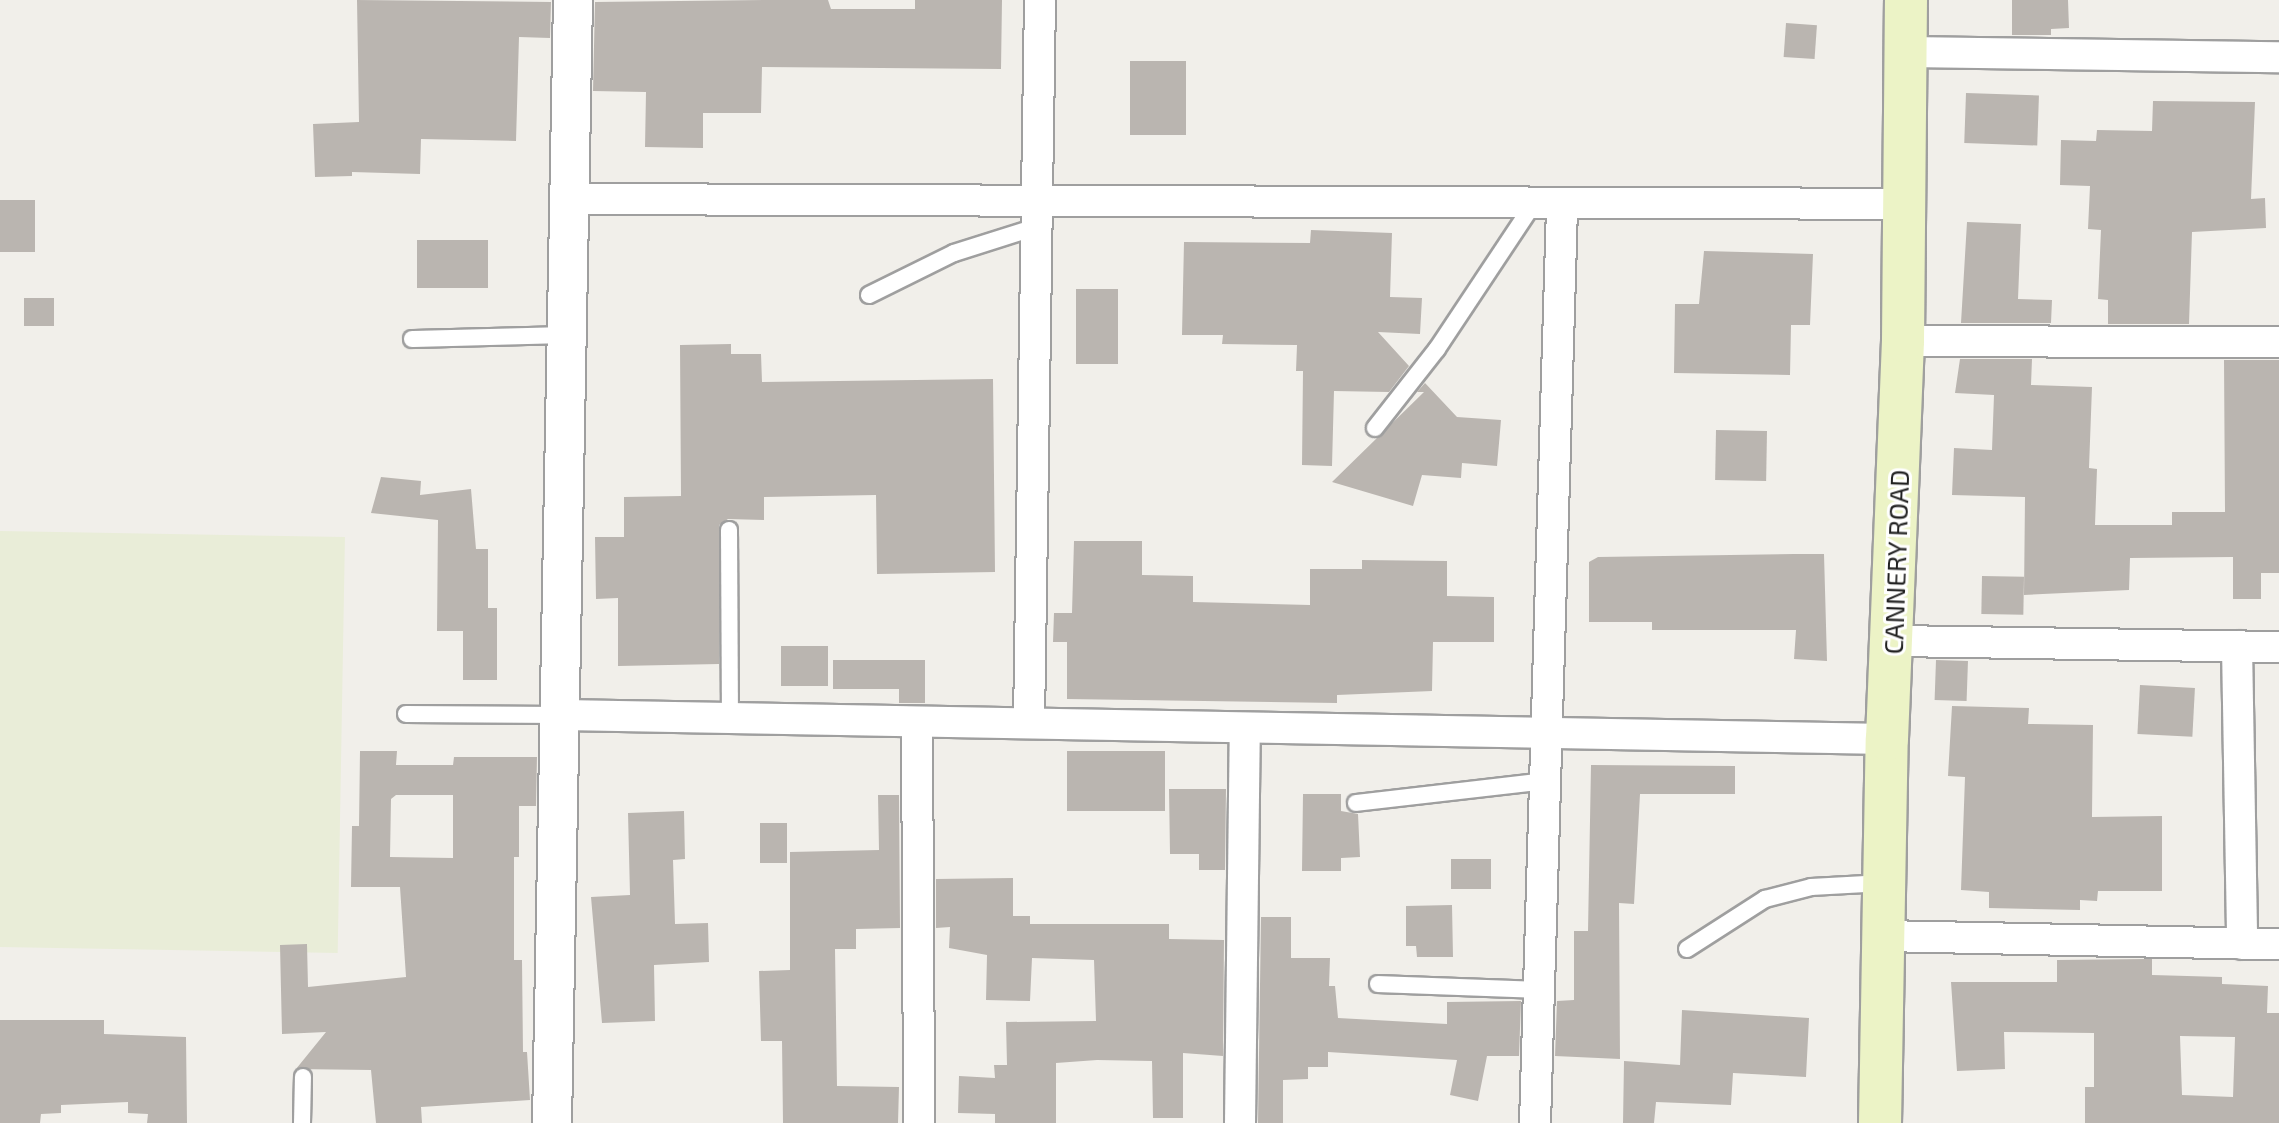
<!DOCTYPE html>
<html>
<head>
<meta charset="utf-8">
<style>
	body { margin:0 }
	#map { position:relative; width:2279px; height:1123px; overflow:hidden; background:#f1efea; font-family:"Exo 2",sans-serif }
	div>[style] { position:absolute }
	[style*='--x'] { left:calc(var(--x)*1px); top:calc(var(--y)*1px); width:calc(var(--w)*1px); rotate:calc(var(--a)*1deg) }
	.farmland>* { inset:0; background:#e9edd8; transform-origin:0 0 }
	.building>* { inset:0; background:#bab5b0; transform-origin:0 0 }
	.roads { filter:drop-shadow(2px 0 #9f9f9f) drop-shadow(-2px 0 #9f9f9f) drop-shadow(0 2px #9f9f9f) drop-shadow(0 -2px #9f9f9f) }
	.service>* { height:16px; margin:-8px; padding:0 8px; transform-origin:8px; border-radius:8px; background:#fff }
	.minor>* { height:30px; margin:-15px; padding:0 15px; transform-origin:15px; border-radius:15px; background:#fff }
	.tertiary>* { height:38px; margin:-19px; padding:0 19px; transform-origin:19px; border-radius:19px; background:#fff }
	.secondary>* { height:42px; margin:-21px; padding:0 21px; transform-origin:21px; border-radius:21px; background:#ecf3c6 }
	span { translate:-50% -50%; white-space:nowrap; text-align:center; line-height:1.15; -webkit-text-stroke:6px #fff; paint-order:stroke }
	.street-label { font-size:26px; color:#222 }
</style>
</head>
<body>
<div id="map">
	<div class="farmland">
		<div style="left:0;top:531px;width:345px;height:416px;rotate:1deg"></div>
	</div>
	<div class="building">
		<div style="clip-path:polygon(357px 0,551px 2px,550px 38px,519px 37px,516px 141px,421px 139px,420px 174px,352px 172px,352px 176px,315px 177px,313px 124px,359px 122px)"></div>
		<div style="clip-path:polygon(766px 0,828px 0,831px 9px,915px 9px,915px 0,1002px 0,1001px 69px,762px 67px,761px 113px,703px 113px,703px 148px,645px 147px,646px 92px,593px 91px,595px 2px)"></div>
		<div style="clip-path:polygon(2012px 0,2068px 0,2069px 28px,2051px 29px,2051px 35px,2012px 35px)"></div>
		<div style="left:1786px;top:23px;width:31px;height:34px;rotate:4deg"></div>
		<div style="left:1130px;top:61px;width:56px;height:74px"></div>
		<div style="left:1966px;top:93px;width:73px;height:50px;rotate:2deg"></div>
		<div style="clip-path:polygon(2153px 101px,2255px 102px,2251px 199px,2265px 198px,2266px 228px,2192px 232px,2189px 324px,2108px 324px,2108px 300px,2098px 299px,2101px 230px,2088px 229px,2090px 186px,2060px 185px,2061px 140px,2096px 141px,2097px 130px,2152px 131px)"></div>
		<div style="left:0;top:200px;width:35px;height:52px"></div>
		<div style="clip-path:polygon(1967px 222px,2021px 224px,2018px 299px,2052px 300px,2051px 323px,1961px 323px)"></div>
		<div style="clip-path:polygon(1311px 230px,1392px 233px,1390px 297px,1422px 298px,1420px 334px,1378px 332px,1409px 366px,1389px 392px,1334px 391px,1332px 466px,1302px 465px,1303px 371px,1296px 371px,1297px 345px,1222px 344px,1223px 335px,1182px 335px,1184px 242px,1310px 243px)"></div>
		<div style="left:417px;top:240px;width:71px;height:48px"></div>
		<div style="clip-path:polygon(1704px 251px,1813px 254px,1810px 325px,1791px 325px,1790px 375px,1674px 373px,1675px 304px,1699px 304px)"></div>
		<div style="left:1076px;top:289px;width:42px;height:75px"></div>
		<div style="left:24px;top:298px;width:30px;height:28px"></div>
		<div style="clip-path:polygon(731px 344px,731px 354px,761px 354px,762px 382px,993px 379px,995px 572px,877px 574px,876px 495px,764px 497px,764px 520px,728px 519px,719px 525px,719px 664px,618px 666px,618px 598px,596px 599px,595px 537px,624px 537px,624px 497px,681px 496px,680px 345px)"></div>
		<div style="clip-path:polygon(1960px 359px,2032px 359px,2031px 385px,2092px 387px,2089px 468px,2097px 469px,2095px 525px,2172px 525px,2172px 512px,2225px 512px,2224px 360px,2279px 360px,2279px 573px,2261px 573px,2261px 599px,2233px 599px,2233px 557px,2130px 558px,2129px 590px,2024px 595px,2025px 497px,1952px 495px,1954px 448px,1992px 450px,1994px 395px,1955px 393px)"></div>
		<div style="clip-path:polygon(1425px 383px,1457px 417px,1501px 420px,1497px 466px,1462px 463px,1461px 478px,1422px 475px,1413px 506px,1332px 482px,1424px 392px,1417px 392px)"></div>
		<div style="left:1716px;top:430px;width:51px;height:50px;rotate:1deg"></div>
		<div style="clip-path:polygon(381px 477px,421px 481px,420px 495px,471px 489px,476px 549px,488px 549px,488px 608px,497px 608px,497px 680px,463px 680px,463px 631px,437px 631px,438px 520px,371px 513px)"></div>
		<div style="clip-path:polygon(1074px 541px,1142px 541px,1142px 575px,1193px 576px,1193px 602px,1310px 605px,1310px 569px,1362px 569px,1362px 560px,1447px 561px,1447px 596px,1494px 597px,1494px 642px,1433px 642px,1432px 691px,1337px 695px,1337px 703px,1067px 699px,1067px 642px,1053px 642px,1054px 613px,1072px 613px)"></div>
		<div style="clip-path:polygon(1794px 554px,1824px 554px,1827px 661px,1794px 659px,1796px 630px,1652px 630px,1652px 622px,1589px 622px,1589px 562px,1598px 557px)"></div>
		<div style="left:1982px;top:576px;width:42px;height:38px;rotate:1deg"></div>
		<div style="left:781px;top:646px;width:47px;height:40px"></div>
		<div style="clip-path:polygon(833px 660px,925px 660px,925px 703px,899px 703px,899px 689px,833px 689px)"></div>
		<div style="left:1936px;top:660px;width:32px;height:40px;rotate:2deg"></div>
		<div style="left:2140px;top:685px;width:55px;height:49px;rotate:3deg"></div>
		<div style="clip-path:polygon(1952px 706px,2029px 708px,2028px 724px,2093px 725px,2092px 817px,2162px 816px,2162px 891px,2098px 891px,2097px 901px,2080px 900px,2080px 910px,1989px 908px,1989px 892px,1961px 890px,1965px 777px,1948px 776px)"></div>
		<div style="clip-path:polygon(evenodd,360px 751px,397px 751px,396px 765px,453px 765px,454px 757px,537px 757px,536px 806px,519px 806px,519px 857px,514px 857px,514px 960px,522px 960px,523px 1052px,527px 1052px,530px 1100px,421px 1107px,422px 1123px,376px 1123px,371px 1070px,296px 1069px,326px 1032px,282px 1034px,280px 945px,307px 944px,308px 987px,406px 977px,400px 887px,351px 887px,352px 826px,359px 826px,360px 751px,396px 795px,453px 795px,453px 858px,390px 857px,391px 799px,396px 795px)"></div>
		<div style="left:1067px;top:751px;width:98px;height:60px"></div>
		<div style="clip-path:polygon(1591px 765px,1735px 766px,1735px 794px,1640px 794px,1634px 904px,1619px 903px,1620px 1059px,1555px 1056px,1557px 1001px,1574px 1000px,1574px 931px,1588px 931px)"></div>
		<div style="clip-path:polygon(1169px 789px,1226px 789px,1225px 870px,1199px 870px,1199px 854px,1170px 854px)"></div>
		<div style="clip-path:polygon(1303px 794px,1341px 794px,1341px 811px,1358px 814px,1360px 857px,1341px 858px,1341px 871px,1302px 871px)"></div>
		<div style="clip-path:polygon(878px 795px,899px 795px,900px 928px,856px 929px,856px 949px,835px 949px,837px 1086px,899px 1087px,898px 1123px,783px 1123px,782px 1041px,761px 1041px,759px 971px,790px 970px,790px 852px,879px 850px)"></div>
		<div style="clip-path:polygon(684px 811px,685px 859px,673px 860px,675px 924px,708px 923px,709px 962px,654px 965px,655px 1021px,602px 1023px,591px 897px,630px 895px,628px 813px)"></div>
		<div style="left:760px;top:823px;width:27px;height:40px"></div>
		<div style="left:1491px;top:859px;width:30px;height:40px;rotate:90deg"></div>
		<div style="clip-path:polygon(1013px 878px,1013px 916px,1030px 916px,1030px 924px,1169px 924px,1169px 939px,1224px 940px,1223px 1056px,1183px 1053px,1183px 1118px,1153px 1118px,1152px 1061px,1097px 1060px,1056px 1063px,1056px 1123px,995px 1123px,995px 1114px,958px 1113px,959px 1076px,995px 1078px,994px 1065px,1007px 1065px,1006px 1022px,1096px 1021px,1094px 960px,1032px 958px,1030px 1001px,986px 1000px,987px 955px,949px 948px,950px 927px,936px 928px,936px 879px)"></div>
		<div style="clip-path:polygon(1452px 905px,1453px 957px,1417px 957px,1416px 946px,1406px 946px,1406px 906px)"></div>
		<div style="clip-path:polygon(1261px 917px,1291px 917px,1291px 958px,1330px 958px,1329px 986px,1335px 986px,1338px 1018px,1447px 1024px,1447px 1002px,1521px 1001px,1519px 1056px,1487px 1056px,1478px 1101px,1450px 1095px,1457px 1060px,1328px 1052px,1328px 1067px,1308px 1067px,1308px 1079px,1283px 1080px,1283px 1123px,1258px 1123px)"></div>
		<div style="clip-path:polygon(evenodd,2146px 959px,2152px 959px,2152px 975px,2222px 977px,2222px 984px,2268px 986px,2267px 1013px,2279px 1013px,2279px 1123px,2085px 1123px,2085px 1087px,2094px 1087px,2094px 1033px,2004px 1032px,2005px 1069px,1957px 1071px,1951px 982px,2057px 982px,2057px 960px,2146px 959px,2180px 1036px,2235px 1037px,2233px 1097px,2182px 1095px,2180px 1036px)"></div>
		<div style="clip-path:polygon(1682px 1010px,1809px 1018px,1806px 1077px,1733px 1073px,1731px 1105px,1656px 1102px,1654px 1123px,1623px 1123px,1624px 1061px,1680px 1065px)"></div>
		<div style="clip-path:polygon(0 1020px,104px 1020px,104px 1034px,186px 1037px,187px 1123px,147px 1123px,148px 1114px,128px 1113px,128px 1102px,61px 1105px,61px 1113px,41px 1114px,40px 1123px,0 1123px)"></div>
	</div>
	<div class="roads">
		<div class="service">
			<div style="--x:869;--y:295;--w:95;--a:-26.3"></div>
			<div style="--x:954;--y:253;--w:89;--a:-17.6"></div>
			<div style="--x:412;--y:339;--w:155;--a:-1.5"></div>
			<div style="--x:1375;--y:428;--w:100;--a:-51.9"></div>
			<div style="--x:1437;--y:349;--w:172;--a:-56.4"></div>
			<div style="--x:729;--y:530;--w:188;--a:89.7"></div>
			<div style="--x:406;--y:714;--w:154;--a:0.4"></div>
			<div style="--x:1356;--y:803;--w:192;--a:-6.6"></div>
			<div style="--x:1687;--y:949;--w:93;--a:-32.7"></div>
			<div style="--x:1765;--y:899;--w:48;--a:-14.6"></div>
			<div style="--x:1811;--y:887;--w:73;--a:-3.1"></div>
			<div style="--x:1378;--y:984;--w:162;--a:2.1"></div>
			<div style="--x:302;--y:1123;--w:46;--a:-88.8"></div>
		</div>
		<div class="minor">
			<div style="--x:1906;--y:52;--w:373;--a:0.8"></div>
			<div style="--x:569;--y:199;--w:1335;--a:0.21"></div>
			<div style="--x:1903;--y:341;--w:376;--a:0.2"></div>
			<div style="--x:1895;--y:641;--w:384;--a:0.9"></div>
			<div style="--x:2237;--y:646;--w:298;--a:89"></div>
			<div style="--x:563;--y:715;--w:1324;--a:1.04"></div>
			<div style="--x:917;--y:722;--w:401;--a:89.7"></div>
			<div style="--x:1029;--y:723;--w:723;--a:-89.13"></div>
			<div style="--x:1883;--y:936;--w:396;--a:1.2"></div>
			<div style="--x:1240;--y:1123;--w:393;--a:-89.3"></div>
			<div style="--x:1535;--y:1123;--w:917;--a:-88.31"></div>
		</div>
		<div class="tertiary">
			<div style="--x:552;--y:1123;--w:1123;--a:-88.93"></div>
		</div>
		<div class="secondary">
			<div style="--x:1880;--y:1123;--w:384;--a:-89"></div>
			<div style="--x:1887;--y:739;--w:398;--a:-87.7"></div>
			<div style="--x:1903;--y:341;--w:341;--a:-89.5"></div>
		</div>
	</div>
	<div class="street-label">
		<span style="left:1896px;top:562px;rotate:-88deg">CANNERY ROAD</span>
	</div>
</div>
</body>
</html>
